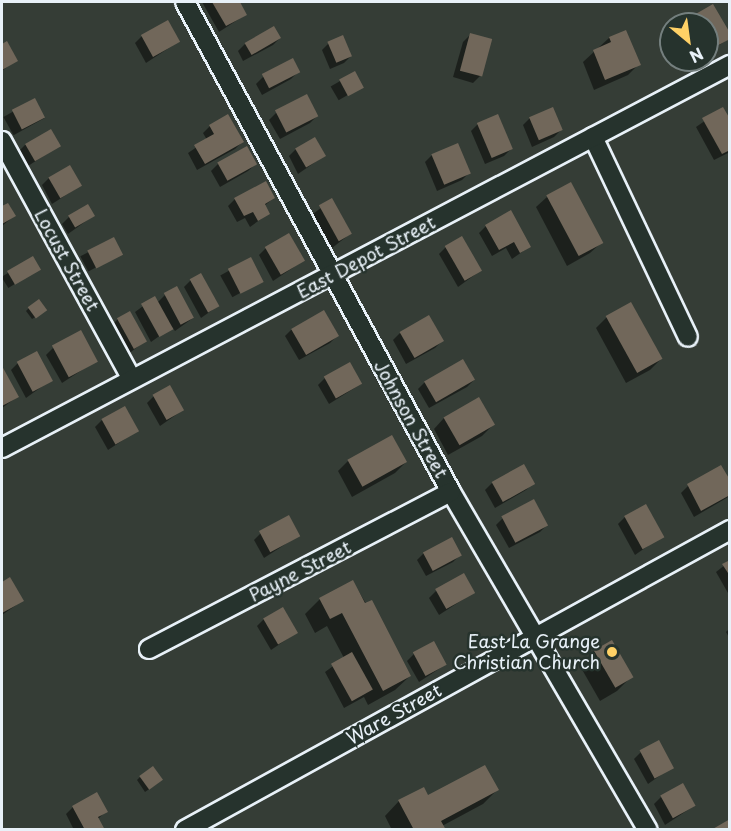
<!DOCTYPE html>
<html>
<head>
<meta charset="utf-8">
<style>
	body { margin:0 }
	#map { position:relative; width:731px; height:831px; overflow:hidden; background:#353d36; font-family:"Playpen Sans",sans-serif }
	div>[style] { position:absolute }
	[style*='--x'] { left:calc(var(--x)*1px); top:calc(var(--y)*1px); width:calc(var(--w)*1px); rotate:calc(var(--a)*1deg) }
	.shadow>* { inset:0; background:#0007; transform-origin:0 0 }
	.building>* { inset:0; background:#71675a; transform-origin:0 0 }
	.roads { filter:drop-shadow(2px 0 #e8f1f8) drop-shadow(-2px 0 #e8f1f8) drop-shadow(0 2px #e8f1f8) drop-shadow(0 -2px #e8f1f8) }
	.minor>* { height:18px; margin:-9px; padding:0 9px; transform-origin:9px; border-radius:9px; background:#26332d }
	.dots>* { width:16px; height:16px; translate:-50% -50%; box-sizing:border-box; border:3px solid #26332d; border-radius:50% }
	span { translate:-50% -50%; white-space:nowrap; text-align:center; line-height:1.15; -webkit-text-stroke:5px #26332d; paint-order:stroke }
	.street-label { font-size:18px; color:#e8f1f8 }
	.poi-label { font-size:18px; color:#e8f1f8 }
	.right { translate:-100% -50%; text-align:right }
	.frame { position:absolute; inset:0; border:3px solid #e8f1f8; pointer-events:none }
	.north { position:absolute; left:659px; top:12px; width:60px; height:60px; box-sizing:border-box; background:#26332d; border:2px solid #747f7e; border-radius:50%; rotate:151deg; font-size:16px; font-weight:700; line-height:24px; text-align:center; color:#e8f1f8 }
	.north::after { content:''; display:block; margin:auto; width:21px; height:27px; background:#ffd166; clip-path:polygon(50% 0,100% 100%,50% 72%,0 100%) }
</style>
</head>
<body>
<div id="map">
	<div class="shadow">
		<div style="clip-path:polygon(202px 2px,238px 2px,245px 15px,219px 32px)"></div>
		<div style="clip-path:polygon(713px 6px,730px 38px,707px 53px,707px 24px,684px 24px)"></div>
		<div style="clip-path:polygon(625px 32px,639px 64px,628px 75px,594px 90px,583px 62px,609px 38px)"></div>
		<div style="clip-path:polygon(470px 35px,480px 76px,473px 83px,453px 77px,463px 42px)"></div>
		<div style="clip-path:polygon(142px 36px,178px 42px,146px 63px,135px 43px)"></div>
		<div style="clip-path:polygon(280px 38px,273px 45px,243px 61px,238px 51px,245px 44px)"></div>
		<div style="clip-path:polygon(6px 43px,16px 60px,2px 71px,2px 46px)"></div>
		<div style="clip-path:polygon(329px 43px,351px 56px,344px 63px,330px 69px,322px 50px)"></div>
		<div style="clip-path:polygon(292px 60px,298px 72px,291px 79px,262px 95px,256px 84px,263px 77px)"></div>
		<div style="left:354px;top:73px;width:16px;height:27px;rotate:60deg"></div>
		<div style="left:34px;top:100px;width:21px;height:35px;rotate:61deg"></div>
		<div style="clip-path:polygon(722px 109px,730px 122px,730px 152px,714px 160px,696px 127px)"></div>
		<div style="clip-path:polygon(276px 113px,317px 116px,310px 123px,280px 139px,269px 120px)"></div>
		<div style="clip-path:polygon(530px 118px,561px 130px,554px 137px,532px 147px,523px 125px)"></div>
		<div style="clip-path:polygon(478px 124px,511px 149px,504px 156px,485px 164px,471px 131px)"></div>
		<div style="clip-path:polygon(210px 126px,242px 142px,235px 149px,197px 170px,188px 153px,207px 140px,203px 133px)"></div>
		<div style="clip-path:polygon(26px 144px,59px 146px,28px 166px,19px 151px)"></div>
		<div style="clip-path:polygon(296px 149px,324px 156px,298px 174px,289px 156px)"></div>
		<div style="clip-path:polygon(432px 155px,469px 173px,462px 180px,437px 191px,425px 162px)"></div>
		<div style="clip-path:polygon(218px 164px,256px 164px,248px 171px,220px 187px,211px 171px)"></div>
		<div style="clip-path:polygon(49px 178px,80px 186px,52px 204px,42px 185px)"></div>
		<div style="clip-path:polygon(547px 197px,601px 243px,590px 253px,567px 266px,536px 207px)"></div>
		<div style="clip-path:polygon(274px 198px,264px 206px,268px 214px,250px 227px,245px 218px,237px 222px,228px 206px,235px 199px)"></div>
		<div style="clip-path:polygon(331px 200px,350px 234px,332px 248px,313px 214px)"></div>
		<div style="clip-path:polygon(8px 205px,14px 216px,2px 226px,2px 208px)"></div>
		<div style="clip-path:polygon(93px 216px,68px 234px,62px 224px,69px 217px)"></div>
		<div style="clip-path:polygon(486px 226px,529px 247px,512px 259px,506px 248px,492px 256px,479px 233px)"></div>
		<div style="left:113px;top:239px;width:17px;height:37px;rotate:62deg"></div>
		<div style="clip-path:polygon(446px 247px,480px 271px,458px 287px,439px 254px)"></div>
		<div style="clip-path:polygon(266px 248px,303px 261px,273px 281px,259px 255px)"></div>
		<div style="left:32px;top:258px;width:13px;height:36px;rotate:58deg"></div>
		<div style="left:250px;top:259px;width:25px;height:34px;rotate:61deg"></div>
		<div style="clip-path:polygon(191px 280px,218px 306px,201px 318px,184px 287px)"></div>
		<div style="clip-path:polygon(165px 295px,193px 318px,175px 331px,172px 327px,151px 342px,135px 312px,154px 298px,157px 303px)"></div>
		<div style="clip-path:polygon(29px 308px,42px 313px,32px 319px,26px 311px)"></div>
		<div style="clip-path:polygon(607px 317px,661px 359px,650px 370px,626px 383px,596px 328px)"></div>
		<div style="clip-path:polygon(118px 319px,145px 341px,127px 355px,111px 326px)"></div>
		<div style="clip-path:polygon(292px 329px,337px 336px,330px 343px,299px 360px,285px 336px)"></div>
		<div style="clip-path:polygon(400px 333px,442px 341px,435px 348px,406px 364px,393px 340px)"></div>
		<div style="clip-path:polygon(53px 348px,96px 361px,62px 383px,46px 355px)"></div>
		<div style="clip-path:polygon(18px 363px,51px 380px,26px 398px,11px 370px)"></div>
		<div style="clip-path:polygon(2px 369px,17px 397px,2px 408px)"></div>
		<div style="clip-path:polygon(325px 378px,361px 384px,329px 404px,318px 385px)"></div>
		<div style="clip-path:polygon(474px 380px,467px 387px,429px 408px,418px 389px,425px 382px)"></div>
		<div style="clip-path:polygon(154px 396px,183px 410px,160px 426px,147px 403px)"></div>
		<div style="clip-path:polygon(444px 418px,493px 425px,482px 436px,448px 455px,434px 429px)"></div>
		<div style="clip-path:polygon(102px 420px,137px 431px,108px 450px,95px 427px)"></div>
		<div style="clip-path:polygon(348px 461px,406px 462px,395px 473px,352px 497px,338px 471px)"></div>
		<div style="clip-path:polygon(523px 466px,533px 483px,526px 490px,495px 508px,485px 490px,492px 483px)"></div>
		<div style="clip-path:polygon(721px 467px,730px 483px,730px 496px,694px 517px,681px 493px,688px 486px)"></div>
		<div style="clip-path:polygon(625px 517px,662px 536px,635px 555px,618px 524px)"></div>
		<div style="clip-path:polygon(503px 518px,547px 525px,540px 532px,509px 548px,496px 525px)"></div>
		<div style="clip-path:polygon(261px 533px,298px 536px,264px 558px,254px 540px)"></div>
		<div style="clip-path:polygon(424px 553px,460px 555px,453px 562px,426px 576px,417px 560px)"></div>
		<div style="clip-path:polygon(730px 561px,730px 592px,728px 593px,716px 572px)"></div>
		<div style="clip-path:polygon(10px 579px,22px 601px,2px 615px,2px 583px)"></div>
		<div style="clip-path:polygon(353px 582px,410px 676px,395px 690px,368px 705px,364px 697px,344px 708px,325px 672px,344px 658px,327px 626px,315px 633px,305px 614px,320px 599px)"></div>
		<div style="clip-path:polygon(436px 591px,473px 593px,439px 615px,429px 598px)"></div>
		<div style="clip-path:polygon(264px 619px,296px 633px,271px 650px,257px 626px)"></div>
		<div style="clip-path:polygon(730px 628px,730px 639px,726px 632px)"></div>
		<div style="clip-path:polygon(594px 651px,631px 677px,617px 691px,600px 701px,580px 666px)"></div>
		<div style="clip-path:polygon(414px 654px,445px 665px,419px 682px,407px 661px)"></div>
		<div style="clip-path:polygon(641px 752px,672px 767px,648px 784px,634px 759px)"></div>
		<div style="clip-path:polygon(140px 777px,158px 783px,145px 792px,137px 780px)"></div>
		<div style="clip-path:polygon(497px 790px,483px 804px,442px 826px,444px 830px,392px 830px,385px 816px,399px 801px)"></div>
		<div style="clip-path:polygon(661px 797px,694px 806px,665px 825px,654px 804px)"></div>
		<div style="clip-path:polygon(73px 807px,106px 811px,98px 819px,103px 830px,74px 830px,66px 814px)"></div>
	</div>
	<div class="building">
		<div style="clip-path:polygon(212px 2px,240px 2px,247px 15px,226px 26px)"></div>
		<div style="clip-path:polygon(713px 4px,730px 33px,730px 39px,707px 51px,707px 24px,690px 24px,687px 19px)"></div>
		<div style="left:168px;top:20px;width:25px;height:31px;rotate:61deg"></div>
		<div style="left:274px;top:26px;width:14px;height:34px;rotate:60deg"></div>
		<div style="clip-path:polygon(626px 30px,641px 65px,605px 80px,593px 50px,611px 42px,609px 37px)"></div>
		<div style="left:470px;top:33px;width:23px;height:39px;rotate:15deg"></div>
		<div style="left:343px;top:35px;width:23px;height:17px;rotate:67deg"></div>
		<div style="clip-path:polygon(7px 41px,18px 61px,2px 70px,2px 44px)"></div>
		<div style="left:293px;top:58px;width:16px;height:35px;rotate:63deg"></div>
		<div style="left:355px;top:71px;width:19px;height:18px;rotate:62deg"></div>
		<div style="left:307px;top:94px;width:25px;height:36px;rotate:63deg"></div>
		<div style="left:35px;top:98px;width:22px;height:26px;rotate:63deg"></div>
		<div style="left:553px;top:107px;width:25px;height:26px;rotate:67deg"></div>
		<div style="clip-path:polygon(723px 107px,730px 119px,730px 150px,722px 154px,702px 118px)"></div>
		<div style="clip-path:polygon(228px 114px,244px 142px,205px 164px,194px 145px,214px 134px,209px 125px)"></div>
		<div style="left:498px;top:114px;width:38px;height:23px;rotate:67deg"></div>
		<div style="left:51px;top:129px;width:20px;height:30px;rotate:60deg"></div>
		<div style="left:315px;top:137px;width:22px;height:23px;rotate:60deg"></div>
		<div style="left:458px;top:143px;width:33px;height:29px;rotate:67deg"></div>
		<div style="left:247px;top:146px;width:21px;height:34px;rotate:61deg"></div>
		<div style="left:70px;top:165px;width:24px;height:25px;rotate:60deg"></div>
		<div style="clip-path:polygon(266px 181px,275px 198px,265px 204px,270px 214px,258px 221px,253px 212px,244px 216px,234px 198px)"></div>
		<div style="left:571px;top:182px;width:69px;height:28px;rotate:62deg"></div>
		<div style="left:332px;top:198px;width:41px;height:15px;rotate:61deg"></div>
		<div style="clip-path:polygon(8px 203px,16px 216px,2px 224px,2px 206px)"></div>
		<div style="left:88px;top:204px;width:14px;height:23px;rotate:60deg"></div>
		<div style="clip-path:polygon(511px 210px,531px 247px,520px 253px,514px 242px,499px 250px,485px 225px)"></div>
		<div style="left:289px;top:233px;width:32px;height:28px;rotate:60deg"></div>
		<div style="left:462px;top:236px;width:40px;height:20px;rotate:60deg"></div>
		<div style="left:114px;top:237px;width:20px;height:30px;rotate:63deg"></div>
		<div style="left:33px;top:256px;width:16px;height:30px;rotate:60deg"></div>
		<div style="left:251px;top:257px;width:28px;height:26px;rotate:63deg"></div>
		<div style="left:201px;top:273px;width:38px;height:13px;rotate:61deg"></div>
		<div style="left:177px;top:286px;width:36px;height:15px;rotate:62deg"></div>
		<div style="left:155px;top:296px;width:38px;height:16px;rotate:61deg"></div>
		<div style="left:39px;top:299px;width:14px;height:14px;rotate:54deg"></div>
		<div style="left:631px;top:302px;width:65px;height:29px;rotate:61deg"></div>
		<div style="left:324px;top:310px;width:30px;height:38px;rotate:60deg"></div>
		<div style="left:130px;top:311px;width:35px;height:15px;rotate:61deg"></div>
		<div style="left:429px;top:315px;width:30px;height:34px;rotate:60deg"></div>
		<div style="left:81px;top:330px;width:36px;height:33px;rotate:62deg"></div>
		<div style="left:37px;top:351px;width:34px;height:23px;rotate:62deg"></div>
		<div style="left:463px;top:359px;width:24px;height:45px;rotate:60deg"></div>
		<div style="left:350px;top:362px;width:25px;height:30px;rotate:61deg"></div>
		<div style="clip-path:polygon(2px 366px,19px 397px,2px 406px)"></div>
		<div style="left:170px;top:385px;width:29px;height:20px;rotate:61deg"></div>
		<div style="left:479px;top:397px;width:32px;height:41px;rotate:60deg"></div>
		<div style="left:125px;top:406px;width:29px;height:27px;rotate:61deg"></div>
		<div style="left:392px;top:435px;width:31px;height:51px;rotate:61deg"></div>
		<div style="left:524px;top:464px;width:23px;height:37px;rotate:61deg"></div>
		<div style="clip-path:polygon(721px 465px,730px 480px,730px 495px,701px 511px,687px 484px)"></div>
		<div style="left:534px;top:499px;width:30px;height:37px;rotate:62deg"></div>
		<div style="left:646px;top:504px;width:38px;height:25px;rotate:61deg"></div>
		<div style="left:289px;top:515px;width:24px;height:34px;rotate:62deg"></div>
		<div style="left:452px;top:537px;width:21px;height:33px;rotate:62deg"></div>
		<div style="clip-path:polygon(730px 560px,730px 576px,722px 564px)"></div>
		<div style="left:464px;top:573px;width:23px;height:33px;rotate:61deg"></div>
		<div style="clip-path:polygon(10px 577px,24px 601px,2px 613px,2px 582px)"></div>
		<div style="clip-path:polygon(353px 580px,365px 603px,372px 600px,411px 676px,383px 691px,342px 613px,330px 619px,319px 598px)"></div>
		<div style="left:283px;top:607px;width:30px;height:23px;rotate:60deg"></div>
		<div style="left:612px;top:640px;width:43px;height:21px;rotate:60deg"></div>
		<div style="left:434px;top:641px;width:27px;height:24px;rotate:62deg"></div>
		<div style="left:352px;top:652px;width:43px;height:24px;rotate:61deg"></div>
		<div style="left:659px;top:740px;width:32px;height:22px;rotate:62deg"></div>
		<div style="clip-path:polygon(485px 765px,499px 790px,441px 821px,446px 830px,414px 830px,398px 800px,424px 787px,428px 795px)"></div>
		<div style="left:153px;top:766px;width:17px;height:17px;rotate:54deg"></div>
		<div style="left:683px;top:783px;width:26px;height:26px;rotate:61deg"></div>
		<div style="clip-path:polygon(97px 792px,108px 812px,98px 817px,105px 830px,85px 830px,72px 806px)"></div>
		<div style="clip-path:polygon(730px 819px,730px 830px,711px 830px)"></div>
	</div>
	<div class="roads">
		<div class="minor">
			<div style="--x:185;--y:2;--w:558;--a:61.5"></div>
			<div style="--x:451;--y:492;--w:391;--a:59.8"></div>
			<div style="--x:593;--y:137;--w:221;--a:64.6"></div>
			<div style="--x:2;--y:141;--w:271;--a:61.4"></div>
			<div style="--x:2;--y:448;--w:823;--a:-27.75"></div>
			<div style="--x:149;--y:649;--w:340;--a:-27.5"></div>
			<div style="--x:185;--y:830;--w:622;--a:-28.83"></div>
		</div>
	</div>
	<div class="dots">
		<div style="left:612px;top:652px;background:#ffd166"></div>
	</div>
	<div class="street-label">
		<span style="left:366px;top:257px;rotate:-28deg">East Depot Street</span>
		<span style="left:67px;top:260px;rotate:61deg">Locust Street</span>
		<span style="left:411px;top:419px;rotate:61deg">Johnson Street</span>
		<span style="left:300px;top:571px;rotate:-27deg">Payne Street</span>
		<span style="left:394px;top:714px;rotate:-29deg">Ware Street</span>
	</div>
	<div class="poi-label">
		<span class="right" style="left:600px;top:652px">East La Grange<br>Christian Church</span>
	</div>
	<div class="frame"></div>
	<div class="north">N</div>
</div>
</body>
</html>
